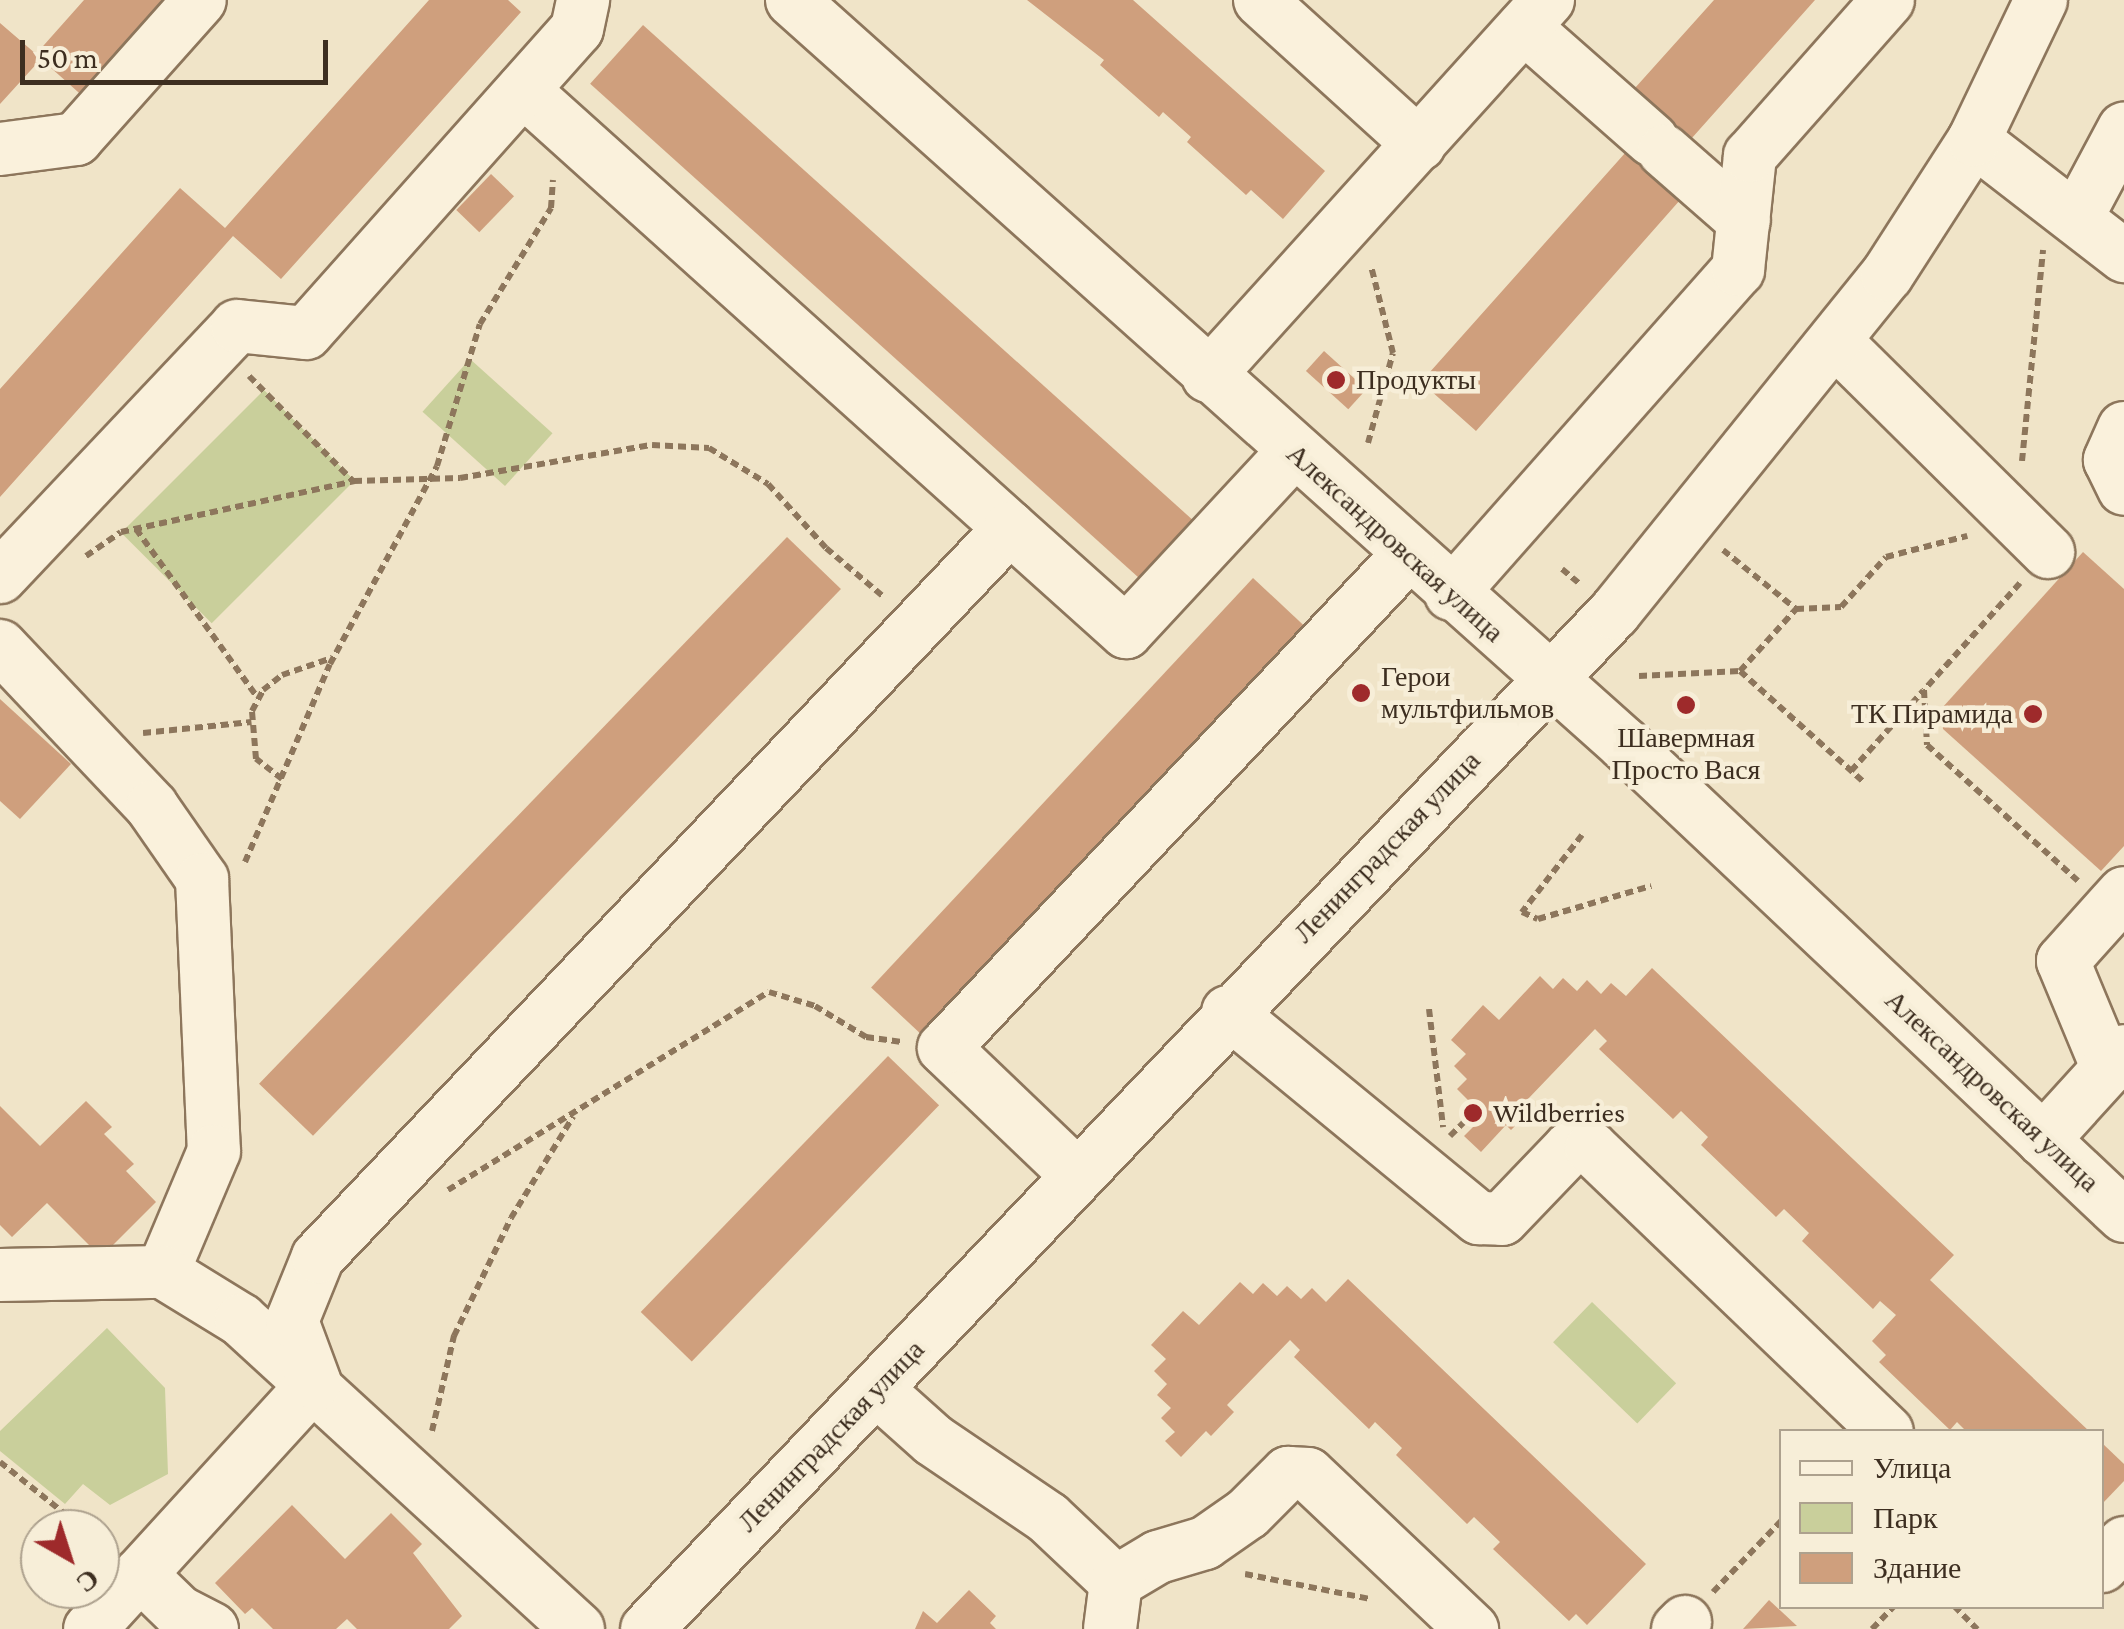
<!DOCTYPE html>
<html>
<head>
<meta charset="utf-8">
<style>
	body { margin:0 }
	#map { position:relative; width:2124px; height:1629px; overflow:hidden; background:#f0e4c8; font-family:"Crimson Pro",serif }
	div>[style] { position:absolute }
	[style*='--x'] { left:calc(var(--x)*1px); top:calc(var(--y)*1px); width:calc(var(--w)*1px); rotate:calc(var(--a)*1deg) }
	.green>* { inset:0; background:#c9cf9b; transform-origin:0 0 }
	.building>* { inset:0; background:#cf9f7d; transform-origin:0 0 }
	.path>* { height:6px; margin-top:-3px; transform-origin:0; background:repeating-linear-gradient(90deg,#8d765c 0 8px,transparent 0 13px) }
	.roads { filter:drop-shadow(2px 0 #8d765c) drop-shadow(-2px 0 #8d765c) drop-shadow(0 2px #8d765c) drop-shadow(0 -2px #8d765c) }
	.minor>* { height:52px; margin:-26px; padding:0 26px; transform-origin:26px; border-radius:26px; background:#faf1dc }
	.dots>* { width:28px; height:28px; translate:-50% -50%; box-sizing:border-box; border:5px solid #f7eed8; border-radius:50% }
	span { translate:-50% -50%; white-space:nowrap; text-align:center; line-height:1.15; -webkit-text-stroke:9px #f7eed8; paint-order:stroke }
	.poi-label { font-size:28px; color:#3d2e20 }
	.left { translate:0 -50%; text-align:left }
	.right { translate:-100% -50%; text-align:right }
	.street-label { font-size:28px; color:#3d2e20 }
	.legend { position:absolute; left:1779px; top:1429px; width:325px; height:180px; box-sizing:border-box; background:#f7eed8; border:2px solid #ada18e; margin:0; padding:12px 18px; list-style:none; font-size:30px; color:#3d2e20 }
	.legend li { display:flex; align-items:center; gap:20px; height:50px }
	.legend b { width:50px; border:2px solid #ada18e }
	.north { position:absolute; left:20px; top:1509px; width:100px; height:100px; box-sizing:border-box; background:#f7eed8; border:2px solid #ada18e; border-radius:50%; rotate:141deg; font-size:28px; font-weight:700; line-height:40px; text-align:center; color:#3d2e20 }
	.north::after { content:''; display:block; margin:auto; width:35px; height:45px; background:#9e2a2b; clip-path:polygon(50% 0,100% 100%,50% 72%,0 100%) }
	.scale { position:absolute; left:20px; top:40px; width:308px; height:45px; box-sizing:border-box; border:5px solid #3d2e20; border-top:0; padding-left:12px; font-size:30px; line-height:35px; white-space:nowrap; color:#3d2e20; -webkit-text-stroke:8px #f7eed8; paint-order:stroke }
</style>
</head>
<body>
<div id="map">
	<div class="green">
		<div style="left:470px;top:359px;width:111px;height:71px;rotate:42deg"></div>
		<div style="left:264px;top:390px;width:128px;height:202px;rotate:45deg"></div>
		<div style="left:1592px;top:1302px;width:117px;height:56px;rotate:44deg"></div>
		<div style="clip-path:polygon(107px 1328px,165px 1388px,168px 1474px,110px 1505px,83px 1484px,65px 1504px,0 1451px,0 1431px)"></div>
	</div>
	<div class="building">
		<div style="clip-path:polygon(84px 0,176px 0,87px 100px,41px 59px,0 104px,0 23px,36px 54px)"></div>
		<div style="clip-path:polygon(429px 0,508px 0,521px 12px,281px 279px,233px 236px,0 497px,0 389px,180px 188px,225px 228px)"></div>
		<div style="clip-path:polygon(1027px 0,1133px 0,1325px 171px,1283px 219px,1251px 190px,1246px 195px,1187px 142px,1191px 137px,1163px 112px,1159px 117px,1100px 65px,1104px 60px)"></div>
		<div style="clip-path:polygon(1714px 0,1815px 0,1683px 148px,1688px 191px,1476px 431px,1421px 382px,1634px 143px,1626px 98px)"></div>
		<div style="left:643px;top:25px;width:739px;height:79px;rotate:42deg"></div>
		<div style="left:491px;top:174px;width:32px;height:50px;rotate:44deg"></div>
		<div style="left:1324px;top:351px;width:57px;height:27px;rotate:42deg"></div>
		<div style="left:787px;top:537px;width:75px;height:760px;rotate:44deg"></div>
		<div style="clip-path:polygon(2083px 552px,2124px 589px,2124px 846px,2101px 871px,1943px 729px,1942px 708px)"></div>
		<div style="left:1253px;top:578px;width:75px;height:560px;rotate:43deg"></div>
		<div style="clip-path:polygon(0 699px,71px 764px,20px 819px,0 801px)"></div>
		<div style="clip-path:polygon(1652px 968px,1954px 1255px,1930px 1280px,2090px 1432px,1967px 1432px,1957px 1422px,1950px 1430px,1879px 1362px,1886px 1355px,1872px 1341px,1896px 1315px,1880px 1301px,1873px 1309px,1802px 1241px,1809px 1233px,1784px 1209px,1776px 1217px,1701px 1145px,1708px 1137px,1681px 1111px,1673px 1119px,1599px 1049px,1607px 1041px,1595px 1029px,1527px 1100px,1534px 1107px,1511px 1130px,1506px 1125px,1481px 1152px,1464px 1136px,1474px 1126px,1461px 1113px,1470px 1102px,1457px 1089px,1467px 1079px,1454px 1066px,1466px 1054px,1451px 1040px,1483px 1005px,1499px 1020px,1540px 976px,1553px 989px,1563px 978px,1577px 991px,1587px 980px,1601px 994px,1611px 983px,1626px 996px)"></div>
		<div style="left:888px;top:1056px;width:71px;height:356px;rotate:44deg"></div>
		<div style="clip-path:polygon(86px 1101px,112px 1127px,104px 1134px,134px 1164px,126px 1171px,156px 1202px,101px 1257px,47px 1203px,12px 1237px,0 1225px,0 1106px,40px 1146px)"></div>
		<div style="clip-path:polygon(1348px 1279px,1646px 1564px,1587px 1625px,1576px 1614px,1569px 1621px,1493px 1549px,1500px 1542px,1474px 1517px,1467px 1524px,1396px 1455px,1402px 1448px,1375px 1422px,1369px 1429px,1294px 1357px,1300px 1350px,1290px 1340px,1227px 1405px,1234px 1412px,1211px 1436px,1206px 1431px,1181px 1457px,1165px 1441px,1175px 1432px,1161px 1418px,1171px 1408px,1157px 1395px,1167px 1384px,1154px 1371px,1166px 1359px,1151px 1345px,1183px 1311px,1199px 1325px,1240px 1282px,1253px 1294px,1263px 1283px,1277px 1296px,1287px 1286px,1301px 1299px,1312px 1288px,1326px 1302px)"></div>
		<div style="clip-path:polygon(2102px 1443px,2124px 1464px,2124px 1481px,2102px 1504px)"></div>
		<div style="clip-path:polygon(292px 1505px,345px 1559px,391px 1513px,422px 1544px,413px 1553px,462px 1616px,449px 1629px,357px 1629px,347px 1619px,336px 1629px,273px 1629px,252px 1608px,245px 1614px,215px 1583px)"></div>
		<div style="clip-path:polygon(969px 1590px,996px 1616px,990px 1623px,996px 1629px,915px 1629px,923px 1611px,937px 1623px)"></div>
		<div style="clip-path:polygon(1769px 1600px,1797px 1626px,1743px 1629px)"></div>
	</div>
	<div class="path">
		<div style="--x:249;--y:376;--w:148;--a:45.3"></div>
		<div style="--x:1368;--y:443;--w:93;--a:-74.5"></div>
		<div style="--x:1393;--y:353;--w:90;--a:-104.2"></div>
		<div style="--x:2022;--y:461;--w:212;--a:-84.3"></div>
		<div style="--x:136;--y:529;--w:208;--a:54.2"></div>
		<div style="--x:1723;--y:550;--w:94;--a:38.9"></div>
		<div style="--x:86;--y:556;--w:42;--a:-34.4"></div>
		<div style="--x:121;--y:532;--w:239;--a:-12.3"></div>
		<div style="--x:354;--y:481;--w:106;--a:-1.6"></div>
		<div style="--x:460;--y:478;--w:195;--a:-9.8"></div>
		<div style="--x:652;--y:445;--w:57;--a:3"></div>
		<div style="--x:709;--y:448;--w:69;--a:31.4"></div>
		<div style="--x:768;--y:484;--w:86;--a:47.8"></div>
		<div style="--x:826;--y:548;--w:77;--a:40.3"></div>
		<div style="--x:1562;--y:569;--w:23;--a:40"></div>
		<div style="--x:2020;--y:583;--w:144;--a:131.9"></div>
		<div style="--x:1924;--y:690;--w:55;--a:86.9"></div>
		<div style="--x:1927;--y:745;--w:203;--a:42"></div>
		<div style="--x:1740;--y:671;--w:84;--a:-47.9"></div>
		<div style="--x:1796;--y:609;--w:45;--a:-2.5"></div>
		<div style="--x:1841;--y:607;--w:67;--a:-48"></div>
		<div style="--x:1886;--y:557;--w:84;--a:-14.5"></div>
		<div style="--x:1639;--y:676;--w:101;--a:-2.8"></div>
		<div style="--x:1740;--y:671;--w:168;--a:41.9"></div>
		<div style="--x:1410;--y:706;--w:43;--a:13.4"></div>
		<div style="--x:1925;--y:720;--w:17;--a:-3"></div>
		<div style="--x:143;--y:733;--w:109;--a:-5.8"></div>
		<div style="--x:1851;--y:771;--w:108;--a:-48"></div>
		<div style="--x:282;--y:779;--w:33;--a:-142"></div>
		<div style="--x:256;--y:759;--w:48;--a:-94.8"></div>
		<div style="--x:252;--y:711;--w:24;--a:-62"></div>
		<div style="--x:263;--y:690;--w:24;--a:-38"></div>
		<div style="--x:282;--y:675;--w:53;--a:-18.8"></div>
		<div style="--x:1582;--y:835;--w:98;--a:127.9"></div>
		<div style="--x:1522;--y:912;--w:17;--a:24"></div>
		<div style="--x:1538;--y:919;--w:118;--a:-16.3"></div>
		<div style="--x:245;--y:862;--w:215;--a:-66.8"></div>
		<div style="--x:330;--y:664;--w:225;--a:-61.6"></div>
		<div style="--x:437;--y:466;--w:148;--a:-73.2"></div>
		<div style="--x:480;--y:324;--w:136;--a:-58.5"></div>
		<div style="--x:551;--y:208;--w:28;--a:-86"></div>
		<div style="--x:1429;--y:1009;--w:119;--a:83.2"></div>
		<div style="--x:1450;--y:1136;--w:24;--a:-45"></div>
		<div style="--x:448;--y:1190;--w:377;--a:-31.7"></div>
		<div style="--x:769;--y:992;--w:48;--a:16.9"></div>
		<div style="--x:815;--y:1006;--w:60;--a:31.3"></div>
		<div style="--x:866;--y:1037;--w:36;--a:8"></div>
		<div style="--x:432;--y:1431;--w:98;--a:-77"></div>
		<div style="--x:454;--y:1336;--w:131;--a:-64.2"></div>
		<div style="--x:511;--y:1218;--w:119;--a:-58.5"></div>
		<div style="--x:0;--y:1462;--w:107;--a:38.6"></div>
		<div style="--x:1245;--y:1574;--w:127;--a:11.3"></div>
		<div style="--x:1713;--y:1592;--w:100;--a:-46.2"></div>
		<div style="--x:1954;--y:1606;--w:33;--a:45"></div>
		<div style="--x:1872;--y:1629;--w:32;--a:-46"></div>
	</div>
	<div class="roads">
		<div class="minor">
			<div style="--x:792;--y:0;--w:1115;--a:41.8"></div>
			<div style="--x:1623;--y:743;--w:689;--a:43.35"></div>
			<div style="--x:1260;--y:0;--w:215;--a:42.2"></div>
			<div style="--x:1524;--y:27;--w:171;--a:41.4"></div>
			<div style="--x:523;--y:90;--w:655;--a:41.97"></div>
			<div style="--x:1974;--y:140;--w:190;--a:37.7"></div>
			<div style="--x:0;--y:149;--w:77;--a:-7.5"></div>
			<div style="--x:76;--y:139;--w:186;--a:-48.3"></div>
			<div style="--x:1664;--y:151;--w:106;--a:41.2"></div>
			<div style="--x:2078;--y:215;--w:98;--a:-61.9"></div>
			<div style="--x:1835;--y:341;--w:300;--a:44.7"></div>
			<div style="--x:1208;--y:376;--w:507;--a:-47.88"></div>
			<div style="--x:2124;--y:428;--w:35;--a:114"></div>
			<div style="--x:2110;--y:460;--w:32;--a:64"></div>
			<div style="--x:0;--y:577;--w:345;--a:-46.6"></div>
			<div style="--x:237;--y:326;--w:69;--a:5.8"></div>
			<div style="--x:306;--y:333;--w:407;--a:-48.3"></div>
			<div style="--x:577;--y:29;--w:30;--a:-78"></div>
			<div style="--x:1451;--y:594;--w:433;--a:-48.5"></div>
			<div style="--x:1738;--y:270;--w:115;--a:-84"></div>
			<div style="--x:1750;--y:156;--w:208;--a:-48.5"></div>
			<div style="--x:0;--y:646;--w:221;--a:46.6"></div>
			<div style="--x:152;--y:807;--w:88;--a:55.2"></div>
			<div style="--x:202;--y:879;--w:272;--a:87.5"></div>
			<div style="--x:214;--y:1151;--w:131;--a:112.9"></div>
			<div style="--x:1228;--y:1012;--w:325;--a:39.4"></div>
			<div style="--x:1479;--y:1218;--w:23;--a:2"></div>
			<div style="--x:1502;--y:1219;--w:98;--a:-46.2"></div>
			<div style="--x:1570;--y:1148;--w:21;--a:0"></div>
			<div style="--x:1591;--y:1148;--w:410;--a:43.8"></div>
			<div style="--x:2108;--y:1069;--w:117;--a:-112.6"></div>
			<div style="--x:2063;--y:961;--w:91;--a:-48.1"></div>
			<div style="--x:2043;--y:1140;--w:120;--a:-47.7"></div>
			<div style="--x:1077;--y:1175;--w:184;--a:-136.3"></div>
			<div style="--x:944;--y:1048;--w:677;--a:-46.74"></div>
			<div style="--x:0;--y:1275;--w:163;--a:-1.1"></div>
			<div style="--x:163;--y:1272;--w:92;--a:31.6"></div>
			<div style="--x:241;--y:1320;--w:457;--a:42.5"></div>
			<div style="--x:876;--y:1389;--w:76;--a:41.8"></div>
			<div style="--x:933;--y:1440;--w:139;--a:34.1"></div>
			<div style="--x:1048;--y:1518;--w:93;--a:43.3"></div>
			<div style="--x:1116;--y:1582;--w:47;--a:97.3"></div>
			<div style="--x:2102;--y:1566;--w:32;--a:-46"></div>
			<div style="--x:140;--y:1574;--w:54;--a:44.3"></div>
			<div style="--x:179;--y:1612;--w:37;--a:27"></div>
			<div style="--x:1116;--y:1582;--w:49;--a:-30.8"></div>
			<div style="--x:1158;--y:1557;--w:49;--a:-16.6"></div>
			<div style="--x:1205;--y:1543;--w:52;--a:-34.9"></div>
			<div style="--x:1248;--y:1513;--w:57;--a:-45"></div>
			<div style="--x:1288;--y:1473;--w:20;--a:3"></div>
			<div style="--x:1308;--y:1474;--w:226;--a:43.4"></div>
			<div style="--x:90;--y:1629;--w:333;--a:-47.6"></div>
			<div style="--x:315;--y:1383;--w:66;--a:-110.4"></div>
			<div style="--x:292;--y:1321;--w:69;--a:-67.9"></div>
			<div style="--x:318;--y:1257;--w:1005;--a:-46.49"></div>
			<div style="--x:1010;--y:528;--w:156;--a:41.9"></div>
			<div style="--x:1126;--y:632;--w:246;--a:-47.1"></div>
			<div style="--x:647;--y:1629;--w:1403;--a:-46.42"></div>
			<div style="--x:1614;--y:613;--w:434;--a:-51.1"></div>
			<div style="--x:1887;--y:275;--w:161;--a:-57.2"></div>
			<div style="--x:1974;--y:140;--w:155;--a:-64.4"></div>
			<div style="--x:1678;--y:1629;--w:10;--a:-45"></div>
		</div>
	</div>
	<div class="dots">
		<div style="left:1336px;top:380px;background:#9e2a2b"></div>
		<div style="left:1361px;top:693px;background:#9e2a2b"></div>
		<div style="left:1686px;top:705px;background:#9e2a2b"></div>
		<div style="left:2033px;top:714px;background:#9e2a2b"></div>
		<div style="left:1473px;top:1113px;background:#9e2a2b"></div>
	</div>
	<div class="poi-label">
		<span class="left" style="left:1356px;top:380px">Продукты</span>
		<span class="left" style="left:1381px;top:693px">Герои<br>мультфильмов</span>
		<span class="right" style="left:2013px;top:714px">ТК Пирамида</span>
		<span style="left:1686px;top:754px">Шавермная<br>Просто Вася</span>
		<span class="left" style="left:1493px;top:1113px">Wildberries</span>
	</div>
	<div class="street-label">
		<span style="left:1395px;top:543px;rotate:42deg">Александровская улица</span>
		<span style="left:1387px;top:847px;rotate:-46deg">Ленинградская улица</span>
		<span style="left:1992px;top:1091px;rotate:43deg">Александровская улица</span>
		<span style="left:831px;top:1436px;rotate:-46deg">Ленинградская улица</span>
	</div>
	<ul class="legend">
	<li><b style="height:12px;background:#faf1dc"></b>Улица</li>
	<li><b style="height:28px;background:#c9cf9b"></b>Парк</li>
	<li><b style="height:28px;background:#cf9f7d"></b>Здание</li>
	</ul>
	<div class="north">С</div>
	<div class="scale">50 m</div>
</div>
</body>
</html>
